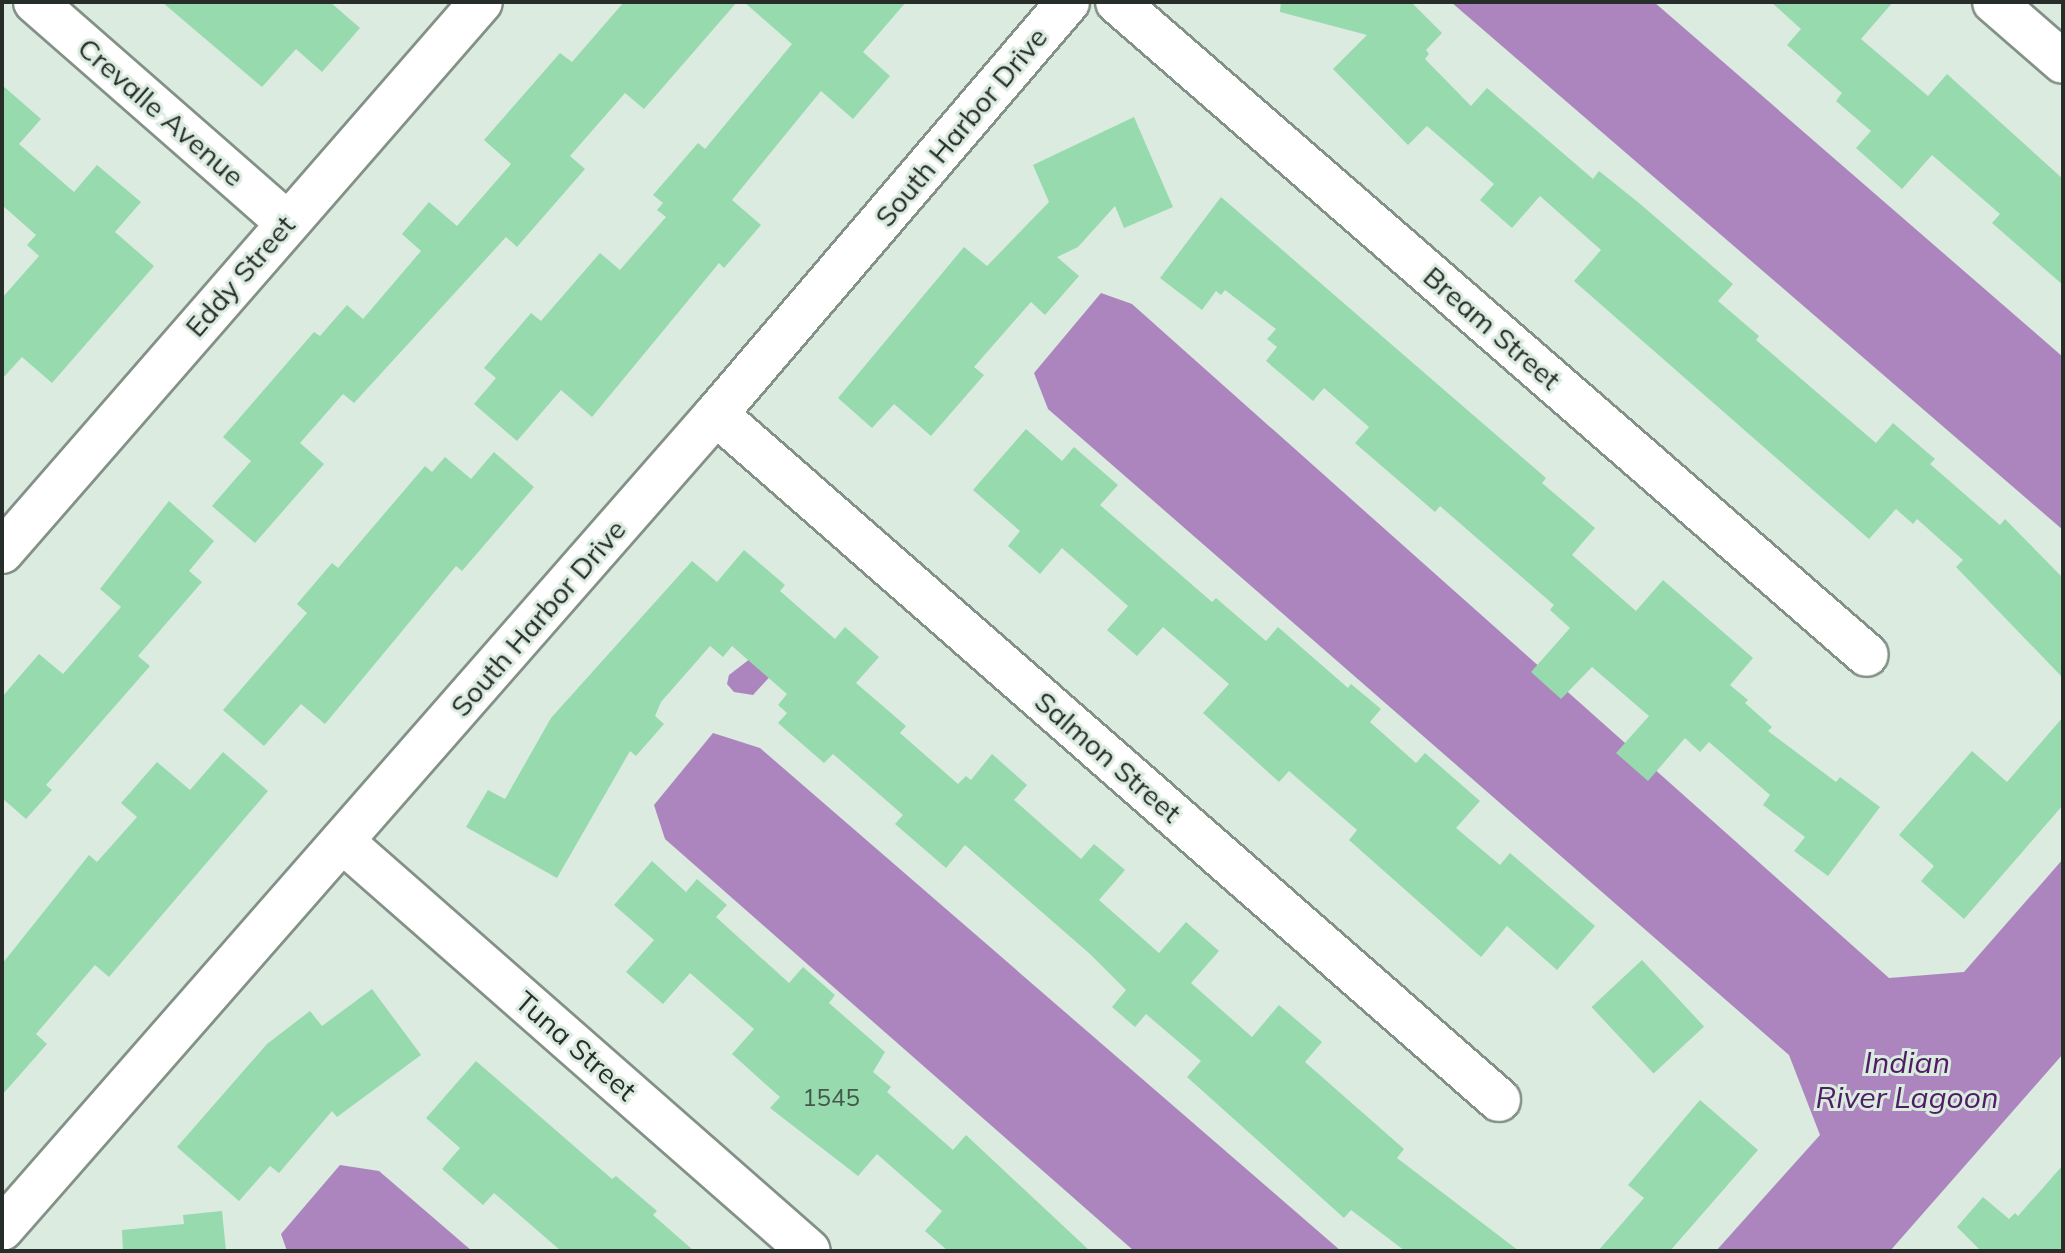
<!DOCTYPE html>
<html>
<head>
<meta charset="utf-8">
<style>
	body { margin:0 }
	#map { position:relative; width:2065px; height:1253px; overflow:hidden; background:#dbebe0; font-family:Mulish,sans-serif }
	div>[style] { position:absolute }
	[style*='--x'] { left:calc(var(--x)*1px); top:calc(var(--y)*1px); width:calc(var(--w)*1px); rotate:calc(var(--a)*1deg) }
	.water>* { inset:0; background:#ac85bf }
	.building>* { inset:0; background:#97daad; transform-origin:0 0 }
	.roads { filter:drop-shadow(2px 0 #839187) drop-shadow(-2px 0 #839187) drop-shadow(0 2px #839187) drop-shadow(0 -2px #839187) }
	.minor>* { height:42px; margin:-21px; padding:0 21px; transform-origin:21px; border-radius:21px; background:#fff }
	span { translate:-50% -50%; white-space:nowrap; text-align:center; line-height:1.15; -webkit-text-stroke:6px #dbebe0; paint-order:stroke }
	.number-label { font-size:24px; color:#43584a }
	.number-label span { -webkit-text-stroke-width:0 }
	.street-label { font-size:28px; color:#272d29 }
	.water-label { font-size:30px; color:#4e1d63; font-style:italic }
	.frame { position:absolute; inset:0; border:4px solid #272d29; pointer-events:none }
</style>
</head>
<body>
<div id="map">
	<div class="water">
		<div style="clip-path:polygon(1451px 2px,1654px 2px,2063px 357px,2063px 530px)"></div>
		<div style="clip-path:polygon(1101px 293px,1132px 304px,1889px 978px,1964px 972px,2063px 859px,2063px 1054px,1890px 1251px,1716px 1251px,1820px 1135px,1789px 1055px,1048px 409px,1034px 373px)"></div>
		<div style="clip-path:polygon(755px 655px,775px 671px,753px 695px,734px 692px,727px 684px,729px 675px)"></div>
		<div style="clip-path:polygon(713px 733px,760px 748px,1341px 1251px,1134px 1251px,665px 839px,654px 805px)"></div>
		<div style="clip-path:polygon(340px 1165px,379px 1171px,472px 1251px,287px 1251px,281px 1234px)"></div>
	</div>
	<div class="building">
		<div style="clip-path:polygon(162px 2px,330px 2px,360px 28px,322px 72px,296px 49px,262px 87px)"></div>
		<div style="clip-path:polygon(624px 2px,737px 2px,644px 109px,625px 93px,570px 156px,585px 169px,517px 247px,506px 237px,354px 403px,343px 394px,300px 443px,324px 464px,255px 543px,212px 506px,251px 461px,223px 437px,314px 332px,320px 336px,347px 305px,363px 319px,421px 251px,402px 234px,429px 202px,457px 226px,511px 164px,484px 140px,560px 53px,572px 62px)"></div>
		<div style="clip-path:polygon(744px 2px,906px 2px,863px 52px,890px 76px,853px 119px,821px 91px,732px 200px,761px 225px,724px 268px,719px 263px,592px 417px,561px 390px,517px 441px,474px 404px,496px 378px,484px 368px,531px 313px,541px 321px,600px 253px,620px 270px,666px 217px,657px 210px,663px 203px,653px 195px,698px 143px,705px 149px,792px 44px)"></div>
		<div style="clip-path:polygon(1281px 2px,1411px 2px,1442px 33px,1426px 50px,1429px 54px,1425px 59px,1471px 106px,1487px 88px,1593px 179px,1599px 171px,1639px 203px,1733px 284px,1718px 301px,1759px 336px,1756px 340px,1876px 443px,1893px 423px,1935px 459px,1930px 464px,2000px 525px,2005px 519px,2063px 578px,2063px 678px,1956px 567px,1963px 560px,1917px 519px,1913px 524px,1896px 509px,1869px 539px,1574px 281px,1601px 250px,1540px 196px,1512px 228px,1480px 200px,1494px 184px,1427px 126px,1408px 145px,1333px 69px,1367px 35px,1280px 12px)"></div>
		<div style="clip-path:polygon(1771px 2px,1893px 2px,1861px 39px,1928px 96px,1947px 74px,2063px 179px,2063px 285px,1992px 223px,2000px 214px,1932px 155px,1902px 189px,1856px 148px,1871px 131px,1836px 101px,1842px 93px,1787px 45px,1801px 29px)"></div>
		<div style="clip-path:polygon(2px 85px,41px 119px,19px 144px,74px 192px,97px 165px,141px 202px,115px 232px,154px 266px,52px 383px,22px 357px,2px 379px,2px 298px,39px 256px,27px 245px,36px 235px,2px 205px)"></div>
		<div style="clip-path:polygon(1134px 117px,1173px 207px,1124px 228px,1115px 206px,1078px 247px,1057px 257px,1079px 276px,1045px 315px,1031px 302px,974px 367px,984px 375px,931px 436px,894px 404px,872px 428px,838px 398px,964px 247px,987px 266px,1049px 202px,1033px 165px)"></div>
		<div style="clip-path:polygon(1221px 197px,1546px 478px,1542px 483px,1595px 528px,1572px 555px,1636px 611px,1663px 580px,1753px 658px,1730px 685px,1748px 700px,1745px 703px,1772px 727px,1768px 731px,1836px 782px,1840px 777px,1880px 807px,1828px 876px,1794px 851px,1805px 837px,1763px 805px,1770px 795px,1709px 742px,1700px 752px,1685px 738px,1648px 781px,1616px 753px,1649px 716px,1592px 667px,1561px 699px,1531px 672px,1570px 628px,1550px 610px,1554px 605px,1440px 506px,1435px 512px,1355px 443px,1369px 427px,1324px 388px,1313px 401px,1266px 361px,1277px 347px,1267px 339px,1276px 329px,1225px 290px,1221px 295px,1216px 291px,1202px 310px,1160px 278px)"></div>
		<div style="clip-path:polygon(1026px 429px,1062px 461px,1074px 447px,1118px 485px,1100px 505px,1212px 602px,1216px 598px,1266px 641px,1278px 627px,1348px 688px,1351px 684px,1381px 709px,1370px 722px,1416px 763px,1425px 753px,1480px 801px,1456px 828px,1500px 865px,1510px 853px,1595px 926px,1557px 970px,1507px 926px,1481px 957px,1349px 840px,1357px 830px,1289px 771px,1279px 782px,1203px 713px,1229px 684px,1163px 627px,1137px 656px,1107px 630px,1128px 606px,1062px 548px,1040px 574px,1008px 546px,1020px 531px,973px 490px)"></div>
		<div style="clip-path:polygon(494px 452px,534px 487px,462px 571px,456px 566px,325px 724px,301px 704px,264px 746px,223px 710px,307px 613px,297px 604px,332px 563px,338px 568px,425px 466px,432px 472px,445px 457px,471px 479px)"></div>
		<div style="clip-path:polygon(169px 501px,214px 541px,189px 571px,202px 582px,138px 656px,150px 666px,46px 785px,52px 790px,26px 819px,2px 798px,2px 697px,39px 654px,63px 674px,121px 607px,100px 589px)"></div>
		<div style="clip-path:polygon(744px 550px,785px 585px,780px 591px,835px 639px,845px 627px,879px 657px,856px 683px,906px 726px,900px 733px,958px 784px,966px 776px,971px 780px,992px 754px,1027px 785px,1014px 800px,1081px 859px,1094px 844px,1125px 870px,1099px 900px,1159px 953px,1186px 922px,1219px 951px,1191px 983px,1252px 1037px,1279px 1005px,1322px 1042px,1305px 1062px,1404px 1149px,1397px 1158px,1519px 1251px,1405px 1251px,1351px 1210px,1344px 1218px,1187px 1077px,1201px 1061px,1146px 1014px,1135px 1027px,1112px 1007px,1126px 990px,1090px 954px,965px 845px,946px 868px,895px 824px,903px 815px,833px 754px,824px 763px,778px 723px,787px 713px,778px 705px,787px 694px,732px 646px,723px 657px,710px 646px,661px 702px,655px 716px,664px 724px,636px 756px,630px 751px,557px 878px,466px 827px,488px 790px,505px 799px,551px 718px,692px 561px,717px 582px)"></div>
		<div style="clip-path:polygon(2063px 717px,2063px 805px,1964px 919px,1921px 881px,1934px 866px,1899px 835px,1972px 751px,2007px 782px)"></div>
		<div style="clip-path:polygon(223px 752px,268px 791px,109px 977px,95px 965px,36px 1034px,47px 1044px,2px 1095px,2px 964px,89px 855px,97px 862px,137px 817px,121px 803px,157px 762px,190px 790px)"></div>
		<div style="clip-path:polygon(652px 861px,686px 892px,697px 879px,727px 905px,716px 917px,789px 983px,803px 967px,835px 995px,829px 1003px,885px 1052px,873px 1072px,891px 1087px,887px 1092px,953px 1150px,966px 1135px,1090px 1251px,948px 1251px,925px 1231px,942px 1211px,877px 1154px,858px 1176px,770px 1108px,780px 1097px,732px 1054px,754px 1029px,690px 973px,663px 1004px,626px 972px,654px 940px,614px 905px)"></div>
		<div style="left:1642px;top:960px;width:91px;height:69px;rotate:47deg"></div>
		<div style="clip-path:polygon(372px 989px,421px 1055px,337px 1117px,332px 1111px,279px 1173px,270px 1166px,239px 1201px,177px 1147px,267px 1044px,310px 1011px,322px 1026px)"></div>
		<div style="clip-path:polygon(476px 1061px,612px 1179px,616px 1176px,657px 1211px,653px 1215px,694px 1251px,561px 1251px,494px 1193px,483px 1205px,442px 1169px,460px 1148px,426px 1118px)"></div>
		<div style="clip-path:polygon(1700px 1100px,1758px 1150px,1670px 1251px,1598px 1251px,1644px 1198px,1628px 1185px)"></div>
		<div style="clip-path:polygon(2063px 1165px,2063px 1251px,1981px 1251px,1957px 1227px,1983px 1197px,2009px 1219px,2015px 1213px,2018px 1216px)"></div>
		<div style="clip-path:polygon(222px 1211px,226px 1251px,123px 1251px,122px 1230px,184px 1224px,183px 1215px)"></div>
	</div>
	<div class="roads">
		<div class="minor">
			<div style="--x:35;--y:2;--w:334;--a:41.2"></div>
			<div style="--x:1117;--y:2;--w:994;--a:41.05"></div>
			<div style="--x:1994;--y:2;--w:91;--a:41"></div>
			<div style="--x:716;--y:414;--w:1041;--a:41.22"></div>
			<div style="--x:2;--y:552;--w:729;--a:-48.95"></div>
			<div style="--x:342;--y:841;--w:621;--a:41.28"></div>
			<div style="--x:2;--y:1229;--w:1084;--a:-48.78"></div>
			<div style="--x:716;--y:414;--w:542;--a:-49.49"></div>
		</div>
	</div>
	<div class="number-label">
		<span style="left:831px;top:1098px">1545</span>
	</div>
	<div class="street-label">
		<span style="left:161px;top:112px;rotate:41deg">Crevalle Avenue</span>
		<span style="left:961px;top:127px;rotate:-50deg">South Harbor Drive</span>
		<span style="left:240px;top:276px;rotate:-49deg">Eddy Street</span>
		<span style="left:1492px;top:328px;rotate:41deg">Bream Street</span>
		<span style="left:538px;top:618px;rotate:-49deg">South Harbor Drive</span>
		<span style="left:1108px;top:757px;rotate:41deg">Salmon Street</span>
		<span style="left:576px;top:1046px;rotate:41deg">Tuna Street</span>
	</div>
	<div class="water-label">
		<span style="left:1907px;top:1079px">Indian<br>River Lagoon</span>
	</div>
	<div class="frame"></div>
</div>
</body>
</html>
